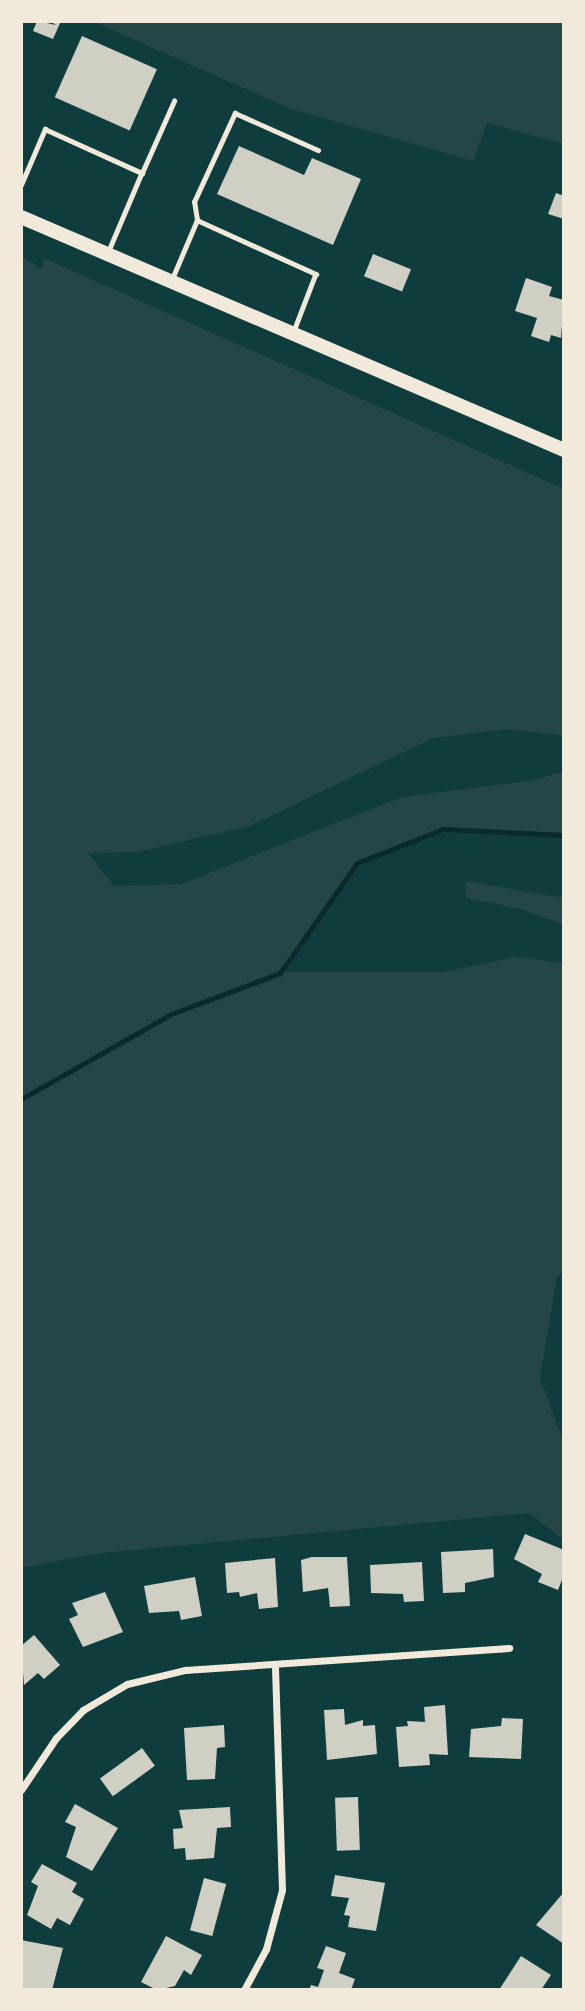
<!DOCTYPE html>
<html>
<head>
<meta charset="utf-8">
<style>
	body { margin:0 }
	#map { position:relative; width:585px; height:2011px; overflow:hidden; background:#0f3d3e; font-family:Jost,sans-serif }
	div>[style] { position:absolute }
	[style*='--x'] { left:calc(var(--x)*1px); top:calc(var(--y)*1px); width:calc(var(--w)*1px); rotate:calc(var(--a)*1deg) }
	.green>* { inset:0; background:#244646 }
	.stream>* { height:5px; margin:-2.5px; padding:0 2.5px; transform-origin:2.5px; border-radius:2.5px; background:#0a2a2b }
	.building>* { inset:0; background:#cfcfc3; transform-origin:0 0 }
	.service>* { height:4.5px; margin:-2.25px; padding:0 2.25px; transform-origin:2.25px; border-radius:2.25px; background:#f1e9da }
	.minor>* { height:7px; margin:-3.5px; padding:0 3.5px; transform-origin:3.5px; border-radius:3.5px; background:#f1e9da }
	.secondary>* { height:14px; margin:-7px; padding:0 7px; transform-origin:7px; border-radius:7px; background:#f1e9da }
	span { translate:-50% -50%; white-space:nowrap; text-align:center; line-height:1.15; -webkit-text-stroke:5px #f1e9da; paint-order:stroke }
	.frame { position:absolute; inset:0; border:23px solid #f1e9da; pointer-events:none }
</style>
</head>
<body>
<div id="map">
	<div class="green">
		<div style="clip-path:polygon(92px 21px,564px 21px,564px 144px,487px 123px,473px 161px,291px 109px)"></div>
		<div style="clip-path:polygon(21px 256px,42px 269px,44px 258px,564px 489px,564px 736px,508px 729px,433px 738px,250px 826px,137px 852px,88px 853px,114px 886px,181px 884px,402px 797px,535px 780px,564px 771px,564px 835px,443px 829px,357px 863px,281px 972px,444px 972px,514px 957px,564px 963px,564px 1271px,557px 1277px,540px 1378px,564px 1443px,564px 1540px,529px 1513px,101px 1553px,21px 1568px)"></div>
		<div style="clip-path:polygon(465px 881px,564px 898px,564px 925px,521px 909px,466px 898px)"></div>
	</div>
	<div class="stream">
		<div style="--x:21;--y:1099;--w:172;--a:-29.5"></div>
		<div style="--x:171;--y:1014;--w:116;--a:-20.6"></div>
		<div style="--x:280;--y:973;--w:134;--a:-55"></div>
		<div style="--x:357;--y:863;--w:92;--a:-21.6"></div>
		<div style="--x:443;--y:829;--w:121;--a:2.8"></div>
	</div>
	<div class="building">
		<div style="clip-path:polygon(37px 21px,56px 25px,50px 21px,61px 21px,53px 39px,33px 31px)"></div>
		<div style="left:82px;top:36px;width:82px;height:67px;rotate:24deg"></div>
		<div style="clip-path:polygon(239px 146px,304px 175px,312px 158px,361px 179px,333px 245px,217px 194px)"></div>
		<div style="clip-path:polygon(556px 193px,564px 196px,564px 219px,548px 214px)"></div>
		<div style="left:373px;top:254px;width:41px;height:24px;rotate:22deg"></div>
		<div style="clip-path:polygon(526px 278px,552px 287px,549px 296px,564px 300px,561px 338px,551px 335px,549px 342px,531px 336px,537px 318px,515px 311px)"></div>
		<div style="clip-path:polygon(525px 1534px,564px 1550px,564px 1575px,558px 1590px,538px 1582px,542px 1574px,514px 1559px)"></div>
		<div style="clip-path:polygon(493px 1549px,494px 1577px,465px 1583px,465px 1592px,443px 1593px,441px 1552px)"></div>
		<div style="clip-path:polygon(312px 1557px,347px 1557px,350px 1606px,330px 1607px,328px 1588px,303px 1592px,301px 1560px)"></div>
		<div style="clip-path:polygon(275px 1558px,278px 1607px,259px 1609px,257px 1593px,240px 1597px,239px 1592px,227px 1593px,225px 1563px)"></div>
		<div style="clip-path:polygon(422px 1562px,424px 1601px,404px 1602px,403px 1594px,371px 1593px,370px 1565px)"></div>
		<div style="clip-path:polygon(195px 1577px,202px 1616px,181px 1620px,179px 1611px,149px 1613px,144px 1586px)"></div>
		<div style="clip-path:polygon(105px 1592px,123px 1632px,83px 1647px,69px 1619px,78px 1615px,72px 1603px)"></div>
		<div style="clip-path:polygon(34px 1635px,60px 1665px,44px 1679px,38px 1673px,24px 1685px,21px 1646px)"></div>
		<div style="clip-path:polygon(445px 1705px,448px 1755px,429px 1754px,430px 1765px,399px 1767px,396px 1727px,408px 1726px,407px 1721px,425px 1722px,424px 1707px)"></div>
		<div style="clip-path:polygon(344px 1709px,345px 1725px,363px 1720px,363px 1726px,375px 1725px,377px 1754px,327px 1760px,324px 1710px)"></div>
		<div style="clip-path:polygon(502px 1718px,523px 1719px,521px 1759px,469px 1757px,471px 1729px,501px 1726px)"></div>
		<div style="clip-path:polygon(224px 1725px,225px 1747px,217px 1748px,215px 1779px,187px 1780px,184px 1728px)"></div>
		<div style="left:142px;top:1748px;width:22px;height:52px;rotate:54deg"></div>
		<div style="left:358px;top:1797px;width:53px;height:23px;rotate:88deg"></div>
		<div style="clip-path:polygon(75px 1804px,118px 1828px,92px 1871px,66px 1857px,76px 1827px,65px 1822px)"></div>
		<div style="clip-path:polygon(230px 1807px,231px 1827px,217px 1828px,214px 1858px,186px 1860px,185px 1848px,174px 1849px,173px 1829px,183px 1828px,179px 1810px)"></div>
		<div style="clip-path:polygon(42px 1864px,77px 1883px,72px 1892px,84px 1899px,70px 1925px,57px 1918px,51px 1929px,27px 1915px,38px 1886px,31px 1882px)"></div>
		<div style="clip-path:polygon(335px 1875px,385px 1883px,376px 1931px,348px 1927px,350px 1916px,344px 1915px,349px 1898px,331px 1896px)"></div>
		<div style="left:204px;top:1878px;width:23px;height:54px;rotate:15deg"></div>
		<div style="clip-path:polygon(564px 1892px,564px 1944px,536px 1925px)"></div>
		<div style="clip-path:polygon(166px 1936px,202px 1955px,191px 1975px,184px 1970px,175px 1986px,157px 1990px,141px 1982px)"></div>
		<div style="clip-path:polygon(21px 1940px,63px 1948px,52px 1990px,23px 1990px)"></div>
		<div style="clip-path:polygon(326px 1946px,346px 1953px,339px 1973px,355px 1979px,351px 1990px,309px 1990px,311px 1985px,318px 1987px,324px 1970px,317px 1968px)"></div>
		<div style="clip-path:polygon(521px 1956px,551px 1975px,541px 1990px,499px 1990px)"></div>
	</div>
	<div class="service">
		<div style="--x:142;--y:173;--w:79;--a:-66"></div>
		<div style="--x:21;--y:185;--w:61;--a:-66.8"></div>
		<div style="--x:45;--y:129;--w:107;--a:24.4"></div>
		<div style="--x:142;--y:173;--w:87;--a:113"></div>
		<div style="--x:197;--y:220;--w:131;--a:24.4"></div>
		<div style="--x:316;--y:274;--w:61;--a:111.1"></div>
		<div style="--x:172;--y:279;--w:64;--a:-67"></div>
		<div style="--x:197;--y:220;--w:18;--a:-99"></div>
		<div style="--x:194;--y:202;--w:98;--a:-65.3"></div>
		<div style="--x:235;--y:113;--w:91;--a:24"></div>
	</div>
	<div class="minor">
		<div style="--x:21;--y:1790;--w:63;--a:-56.1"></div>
		<div style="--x:56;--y:1738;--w:39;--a:-46"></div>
		<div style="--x:83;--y:1710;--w:51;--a:-30.6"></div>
		<div style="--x:127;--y:1684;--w:60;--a:-13.6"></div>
		<div style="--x:185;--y:1670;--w:325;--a:-3.9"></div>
		<div style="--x:244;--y:1990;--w:47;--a:-61.8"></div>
		<div style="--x:266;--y:1949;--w:61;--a:-74.8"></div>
		<div style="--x:282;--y:1890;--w:226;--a:-91.8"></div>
	</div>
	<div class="secondary">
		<div style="--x:21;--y:217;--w:591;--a:23.22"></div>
	</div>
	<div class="frame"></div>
</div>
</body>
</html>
